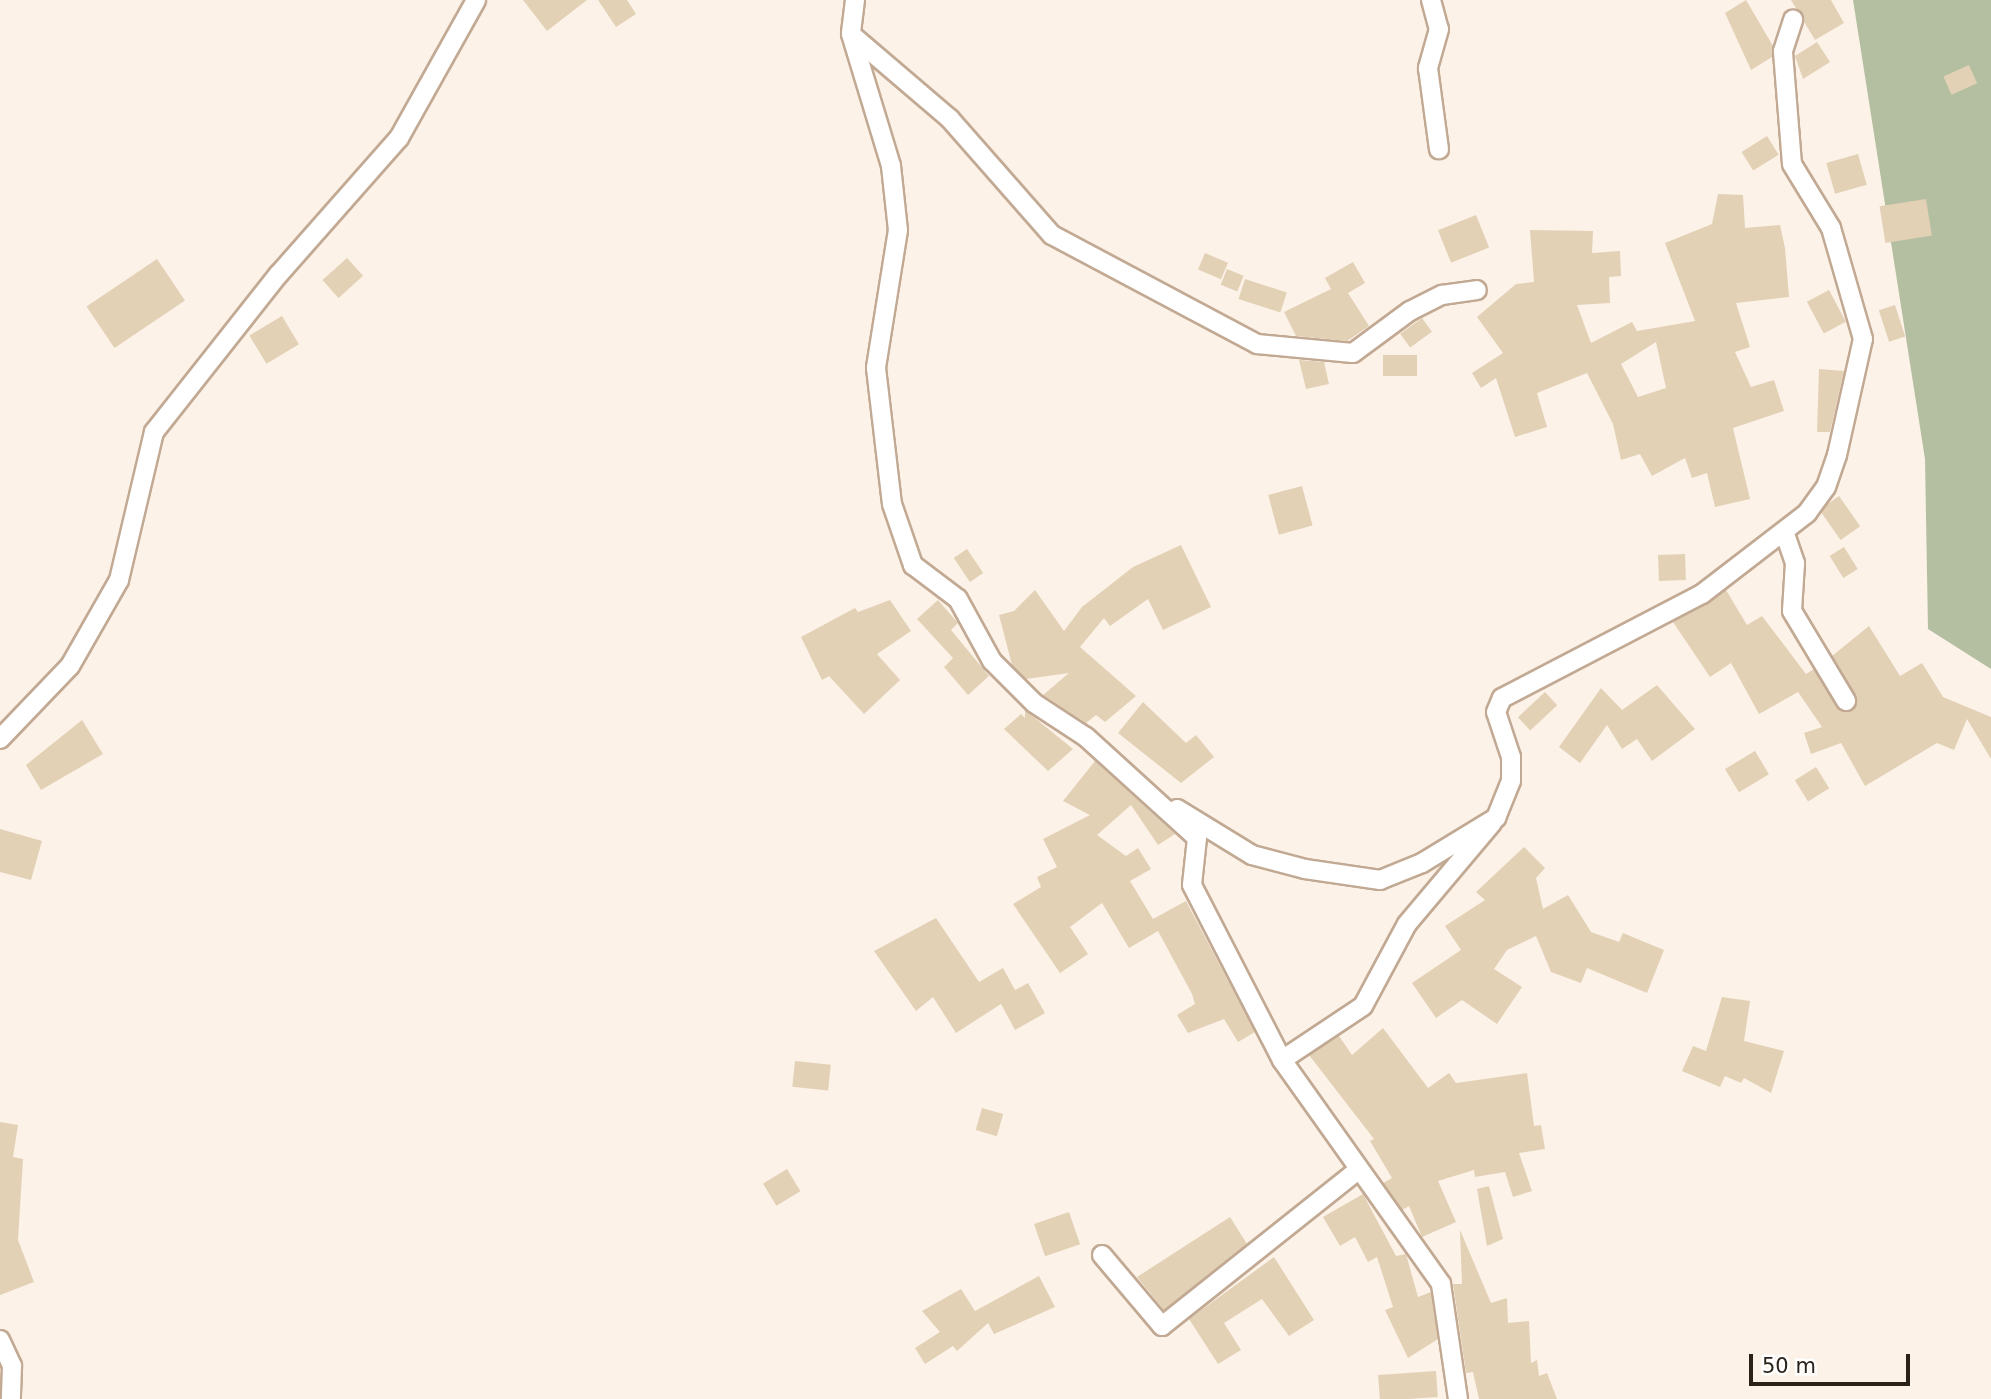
<!DOCTYPE html>
<html>
<head>
<meta charset="utf-8">
<style>
	body { margin:0 }
	#map { position:relative; width:1991px; height:1399px; overflow:hidden; background:#fcf2e8; font-family:"DejaVu Sans",sans-serif }
	div>[style] { position:absolute }
	[style*='--x'] { left:calc(var(--x)*1px); top:calc(var(--y)*1px); width:calc(var(--w)*1px); rotate:calc(var(--a)*1deg) }
	.forest>* { inset:0; background:#b4bfa2 }
	.building>* { inset:0; background:#e3d1b6; transform-origin:0 0 }
	.roads { filter:drop-shadow(2px 0 #c2a993) drop-shadow(-2px 0 #c2a993) drop-shadow(0 2px #c2a993) drop-shadow(0 -2px #c2a993) }
	.street>* { height:18px; margin:-9px; padding:0 9px; transform-origin:9px; border-radius:9px; background:#fff }
	span { translate:-50% -50%; white-space:nowrap; text-align:center; line-height:1.15; -webkit-text-stroke:5px #fff; paint-order:stroke }
	.scale { position:absolute; left:1749px; top:1354px; width:161px; height:32px; box-sizing:border-box; border:4px solid #2a2119; border-top:0; padding-left:9px; font-size:21px; line-height:24px; white-space:nowrap; color:#2a2119; -webkit-text-stroke:5px #fff; paint-order:stroke }
</style>
</head>
<body>
<div id="map">
	<div class="forest">
		<div style="clip-path:polygon(1853px 0,1991px 0,1991px 669px,1928px 629px,1925px 459px)"></div>
	</div>
	<div class="building">
		<div style="clip-path:polygon(523px 0,587px 0,547px 31px)"></div>
		<div style="clip-path:polygon(598px 0,627px 0,636px 14px,616px 27px)"></div>
		<div style="clip-path:polygon(1746px 0,1773px 46px,1772px 57px,1751px 70px,1725px 13px)"></div>
		<div style="clip-path:polygon(1791px 0,1831px 0,1844px 23px,1815px 40px)"></div>
		<div style="clip-path:polygon(1817px 42px,1830px 62px,1803px 79px,1795px 56px)"></div>
		<div style="left:1969px;top:65px;width:20px;height:28px;rotate:66deg"></div>
		<div style="left:1767px;top:136px;width:22px;height:30px;rotate:58deg"></div>
		<div style="left:1858px;top:154px;width:32px;height:33px;rotate:74deg"></div>
		<div style="clip-path:polygon(evenodd,1718px 194px,1743px 195px,1745px 228px,1780px 225px,1785px 248px,1789px 297px,1736px 303px,1750px 347px,1735px 352px,1751px 387px,1774px 380px,1784px 411px,1733px 428px,1750px 499px,1715px 507px,1707px 473px,1692px 478px,1685px 458px,1652px 476px,1640px 454px,1621px 460px,1613px 424px,1587px 373px,1537px 393px,1547px 427px,1515px 437px,1496px 378px,1481px 388px,1472px 373px,1503px 353px,1477px 317px,1516px 284px,1534px 282px,1530px 230px,1593px 231px,1592px 253px,1620px 251px,1621px 276px,1609px 277px,1610px 303px,1577px 305px,1591px 343px,1632px 322px,1637px 331px,1695px 321px,1665px 243px,1712px 224px,1718px 194px,1656px 342px,1666px 388px,1638px 397px,1621px 364px,1656px 342px)"></div>
		<div style="left:1926px;top:199px;width:37px;height:47px;rotate:81deg"></div>
		<div style="left:1476px;top:215px;width:35px;height:41px;rotate:68deg"></div>
		<div style="left:1205px;top:253px;width:25px;height:18px;rotate:23deg"></div>
		<div style="left:347px;top:258px;width:24px;height:33px;rotate:48deg"></div>
		<div style="left:157px;top:259px;width:50px;height:85px;rotate:56deg"></div>
		<div style="clip-path:polygon(1353px 262px,1365px 283px,1348px 293px,1369px 326px,1347px 341px,1296px 336px,1284px 312px,1331px 289px,1325px 278px)"></div>
		<div style="left:1227px;top:269px;width:18px;height:17px;rotate:22deg"></div>
		<div style="left:1245px;top:279px;width:44px;height:21px;rotate:18deg"></div>
		<div style="left:1829px;top:290px;width:36px;height:25px;rotate:62deg"></div>
		<div style="left:1895px;top:305px;width:33px;height:17px;rotate:72deg"></div>
		<div style="left:282px;top:316px;width:33px;height:38px;rotate:59deg"></div>
		<div style="left:1422px;top:318px;width:17px;height:27px;rotate:54deg"></div>
		<div style="left:1417px;top:355px;width:21px;height:34px;rotate:90deg"></div>
		<div style="clip-path:polygon(1299px 360px,1324px 362px,1329px 384px,1306px 389px)"></div>
		<div style="clip-path:polygon(1819px 369px,1844px 371px,1830px 432px,1817px 432px)"></div>
		<div style="left:1302px;top:486px;width:41px;height:35px;rotate:75deg"></div>
		<div style="left:1839px;top:496px;width:37px;height:24px;rotate:55deg"></div>
		<div style="clip-path:polygon(1181px 545px,1211px 607px,1163px 630px,1148px 599px,1110px 626px,1104px 618px,1080px 647px,1136px 696px,1105px 722px,1096px 715px,1086px 723px,1043px 695px,1069px 673px,1026px 679px,1012px 665px,999px 615px,1014px 611px,1035px 590px,1064px 631px,1082px 607px,1133px 567px)"></div>
		<div style="left:1844px;top:547px;width:26px;height:17px;rotate:58deg"></div>
		<div style="left:967px;top:549px;width:29px;height:16px;rotate:56deg"></div>
		<div style="left:1685px;top:554px;width:26px;height:27px;rotate:88deg"></div>
		<div style="clip-path:polygon(1726px 590px,1747px 625px,1762px 616px,1806px 674px,1814px 669px,1841px 711px,1852px 710px,1857px 700px,1832px 656px,1869px 626px,1900px 676px,1922px 663px,1943px 697px,1991px 717px,1991px 759px,1967px 719px,1954px 750px,1937px 743px,1865px 786px,1841px 743px,1811px 754px,1804px 733px,1822px 727px,1798px 692px,1759px 714px,1731px 663px,1710px 677px,1673px 622px)"></div>
		<div style="clip-path:polygon(890px 600px,911px 631px,877px 654px,900px 680px,864px 714px,829px 676px,822px 680px,801px 637px,855px 608px,858px 612px)"></div>
		<div style="clip-path:polygon(938px 600px,958px 623px,951px 630px,989px 676px,968px 695px,944px 667px,953px 658px,917px 619px)"></div>
		<div style="clip-path:polygon(1657px 685px,1695px 729px,1652px 761px,1637px 739px,1622px 749px,1607px 725px,1580px 763px,1559px 747px,1601px 688px,1622px 710px)"></div>
		<div style="left:1545px;top:692px;width:18px;height:37px;rotate:47deg"></div>
		<div style="clip-path:polygon(1143px 702px,1186px 743px,1196px 735px,1214px 757px,1181px 783px,1118px 733px)"></div>
		<div style="clip-path:polygon(1025px 710px,1073px 749px,1048px 771px,1004px 729px,1021px 714px,1025px 718px)"></div>
		<div style="clip-path:polygon(82px 720px,103px 754px,41px 790px,26px 765px)"></div>
		<div style="left:1755px;top:751px;width:27px;height:35px;rotate:59deg"></div>
		<div style="clip-path:polygon(1095px 761px,1175px 834px,1158px 845px,1131px 805px,1097px 835px,1126px 856px,1138px 848px,1151px 869px,1130px 881px,1153px 919px,1186px 901px,1255px 1032px,1238px 1042px,1224px 1019px,1188px 1033px,1177px 1015px,1195px 1004px,1192px 994px,1158px 931px,1129px 948px,1102px 903px,1070px 927px,1088px 954px,1060px 973px,1013px 904px,1041px 887px,1037px 877px,1057px 867px,1043px 839px,1090px 815px,1063px 801px)"></div>
		<div style="left:1816px;top:767px;width:25px;height:25px;rotate:58deg"></div>
		<div style="clip-path:polygon(0 829px,42px 841px,31px 880px,0 872px)"></div>
		<div style="clip-path:polygon(1524px 847px,1545px 868px,1536px 878px,1543px 909px,1568px 895px,1591px 932px,1619px 942px,1623px 933px,1664px 950px,1647px 993px,1587px 968px,1581px 983px,1551px 972px,1536px 936px,1507px 950px,1494px 969px,1522px 987px,1497px 1024px,1462px 1000px,1436px 1018px,1412px 983px,1461px 950px,1445px 926px,1485px 900px,1476px 892px)"></div>
		<div style="clip-path:polygon(936px 918px,979px 982px,1003px 968px,1015px 990px,1028px 983px,1045px 1013px,1015px 1030px,1001px 1004px,956px 1033px,933px 997px,916px 1011px,874px 951px)"></div>
		<div style="clip-path:polygon(1722px 997px,1750px 1001px,1744px 1041px,1784px 1051px,1771px 1093px,1744px 1078px,1741px 1083px,1725px 1076px,1720px 1087px,1682px 1071px,1693px 1046px,1706px 1051px)"></div>
		<div style="clip-path:polygon(1383px 1028px,1428px 1088px,1449px 1073px,1456px 1083px,1527px 1073px,1534px 1126px,1541px 1125px,1545px 1149px,1519px 1153px,1532px 1191px,1513px 1197px,1505px 1172px,1475px 1177px,1474px 1170px,1438px 1181px,1456px 1222px,1422px 1237px,1409px 1206px,1402px 1210px,1383px 1183px,1392px 1178px,1370px 1141px,1374px 1139px,1309px 1055px,1339px 1036px,1352px 1055px)"></div>
		<div style="left:795px;top:1061px;width:36px;height:26px;rotate:6deg"></div>
		<div style="left:982px;top:1108px;width:22px;height:23px;rotate:16deg"></div>
		<div style="clip-path:polygon(0 1122px,18px 1125px,13px 1157px,23px 1159px,18px 1240px,34px 1282px,0 1295px)"></div>
		<div style="left:787px;top:1169px;width:26px;height:28px;rotate:59deg"></div>
		<div style="clip-path:polygon(1489px 1186px,1503px 1239px,1487px 1246px,1477px 1189px)"></div>
		<div style="clip-path:polygon(1363px 1194px,1396px 1256px,1406px 1254px,1418px 1297px,1431px 1292px,1438px 1339px,1408px 1358px,1385px 1310px,1393px 1307px,1377px 1257px,1368px 1262px,1355px 1237px,1340px 1246px,1323px 1217px)"></div>
		<div style="left:1069px;top:1212px;width:34px;height:37px;rotate:71deg"></div>
		<div style="clip-path:polygon(1230px 1217px,1247px 1244px,1164px 1310px,1137px 1277px)"></div>
		<div style="clip-path:polygon(1460px 1230px,1491px 1303px,1507px 1298px,1508px 1323px,1529px 1321px,1531px 1363px,1537px 1360px,1539px 1376px,1547px 1373px,1557px 1399px,1479px 1399px,1473px 1372px,1466px 1373px,1453px 1284px,1462px 1284px)"></div>
		<div style="clip-path:polygon(1274px 1257px,1314px 1320px,1289px 1336px,1262px 1299px,1224px 1323px,1241px 1350px,1218px 1364px,1189px 1319px)"></div>
		<div style="clip-path:polygon(1039px 1276px,1055px 1307px,994px 1334px,988px 1323px,957px 1351px,953px 1346px,925px 1364px,915px 1348px,940px 1332px,922px 1311px,961px 1289px,975px 1311px)"></div>
		<div style="left:1436px;top:1371px;width:26px;height:58px;rotate:86deg"></div>
	</div>
	<div class="roads">
		<div class="street">
			<div style="--x:855;--y:0;--w:34;--a:97"></div>
			<div style="--x:851;--y:34;--w:138;--a:73.1"></div>
			<div style="--x:891;--y:166;--w:64;--a:83.8"></div>
			<div style="--x:898;--y:230;--w:140;--a:99.1"></div>
			<div style="--x:876;--y:368;--w:137;--a:83.3"></div>
			<div style="--x:892;--y:504;--w:65;--a:71"></div>
			<div style="--x:913;--y:565;--w:56;--a:37.1"></div>
			<div style="--x:958;--y:599;--w:71;--a:61.3"></div>
			<div style="--x:992;--y:661;--w:59;--a:45"></div>
			<div style="--x:1034;--y:703;--w:62;--a:33.2"></div>
			<div style="--x:1086;--y:737;--w:150;--a:42.3"></div>
			<div style="--x:1197;--y:838;--w:47;--a:96.1"></div>
			<div style="--x:1192;--y:885;--w:197;--a:62.8"></div>
			<div style="--x:1282;--y:1060;--w:275;--a:54.6"></div>
			<div style="--x:1441;--y:1284;--w:116;--a:81.6"></div>
			<div style="--x:1431;--y:0;--w:30;--a:75"></div>
			<div style="--x:1439;--y:29;--w:41;--a:105.8"></div>
			<div style="--x:1428;--y:68;--w:82;--a:82.3"></div>
			<div style="--x:854;--y:37;--w:126;--a:40.5"></div>
			<div style="--x:950;--y:119;--w:154;--a:48.7"></div>
			<div style="--x:1052;--y:235;--w:232;--a:28"></div>
			<div style="--x:1257;--y:344;--w:96;--a:5.4"></div>
			<div style="--x:1353;--y:353;--w:71;--a:-36.4"></div>
			<div style="--x:1410;--y:311;--w:36;--a:-27"></div>
			<div style="--x:1442;--y:295;--w:35;--a:-8"></div>
			<div style="--x:1785;--y:534;--w:31;--a:71"></div>
			<div style="--x:1795;--y:563;--w:48;--a:93.6"></div>
			<div style="--x:1792;--y:611;--w:105;--a:59"></div>
			<div style="--x:0;--y:739;--w:101;--a:-46.2"></div>
			<div style="--x:70;--y:666;--w:99;--a:-60.3"></div>
			<div style="--x:119;--y:580;--w:152;--a:-76.7"></div>
			<div style="--x:154;--y:432;--w:201;--a:-51.7"></div>
			<div style="--x:279;--y:274;--w:181;--a:-48.6"></div>
			<div style="--x:399;--y:138;--w:158;--a:-60.8"></div>
			<div style="--x:1177;--y:809;--w:88;--a:31.5"></div>
			<div style="--x:1252;--y:855;--w:55;--a:14.8"></div>
			<div style="--x:1305;--y:869;--w:76;--a:8.3"></div>
			<div style="--x:1380;--y:880;--w:45;--a:-22"></div>
			<div style="--x:1422;--y:863;--w:87;--a:-31.3"></div>
			<div style="--x:1496;--y:818;--w:40;--a:-68"></div>
			<div style="--x:1511;--y:781;--w:24;--a:-90"></div>
			<div style="--x:1511;--y:757;--w:47;--a:-108.4"></div>
			<div style="--x:1496;--y:712;--w:15;--a:-67"></div>
			<div style="--x:1502;--y:698;--w:225;--a:-27.5"></div>
			<div style="--x:1702;--y:594;--w:133;--a:-37.6"></div>
			<div style="--x:1807;--y:513;--w:32;--a:-54"></div>
			<div style="--x:1826;--y:487;--w:34;--a:-71"></div>
			<div style="--x:1837;--y:455;--w:119;--a:-77.4"></div>
			<div style="--x:1863;--y:339;--w:116;--a:-106.1"></div>
			<div style="--x:1831;--y:228;--w:75;--a:-121.4"></div>
			<div style="--x:1792;--y:164;--w:113;--a:-94.6"></div>
			<div style="--x:1783;--y:51;--w:33;--a:-72"></div>
			<div style="--x:1282;--y:1060;--w:97;--a:-33.7"></div>
			<div style="--x:1363;--y:1006;--w:93;--a:-61.8"></div>
			<div style="--x:1407;--y:924;--w:132;--a:-49.9"></div>
			<div style="--x:1102;--y:1255;--w:93;--a:49.8"></div>
			<div style="--x:1162;--y:1326;--w:249;--a:-38.5"></div>
			<div style="--x:0;--y:1340;--w:29;--a:65"></div>
			<div style="--x:12;--y:1366;--w:33;--a:92"></div>
		</div>
	</div>
	<div class="scale">50 m</div>
</div>
</body>
</html>
